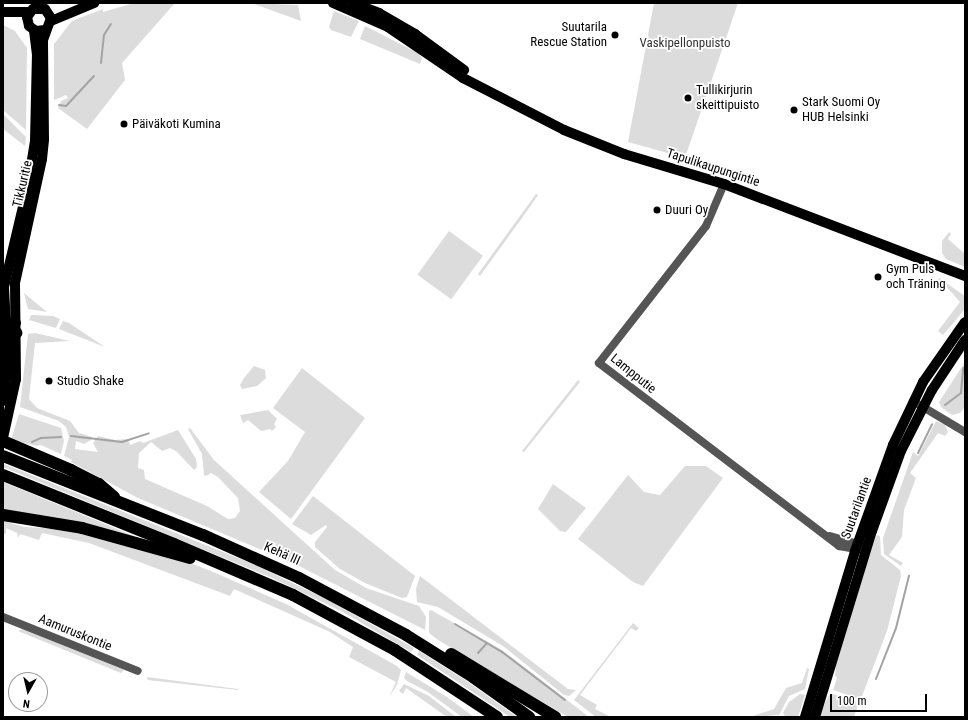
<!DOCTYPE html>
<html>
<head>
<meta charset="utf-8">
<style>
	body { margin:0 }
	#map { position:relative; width:968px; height:720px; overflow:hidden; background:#fff; font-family:"Roboto Condensed",sans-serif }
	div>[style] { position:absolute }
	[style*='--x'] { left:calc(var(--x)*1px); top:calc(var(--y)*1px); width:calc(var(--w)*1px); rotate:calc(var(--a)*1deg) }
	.green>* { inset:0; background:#dcdcdc; transform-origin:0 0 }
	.stream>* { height:2px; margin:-1px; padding:0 1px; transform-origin:1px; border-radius:1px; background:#a3a3a3 }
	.minor>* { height:8px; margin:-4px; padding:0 4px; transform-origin:4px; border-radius:4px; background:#555 }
	.major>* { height:10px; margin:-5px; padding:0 5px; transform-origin:5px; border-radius:5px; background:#000 }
	.highway>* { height:12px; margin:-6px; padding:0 6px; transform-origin:6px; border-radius:6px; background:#000 }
	.dots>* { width:11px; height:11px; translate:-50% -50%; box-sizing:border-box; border:2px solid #fff; border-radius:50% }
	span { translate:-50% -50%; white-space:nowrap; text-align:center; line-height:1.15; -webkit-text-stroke:3.5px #fff; paint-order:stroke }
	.poi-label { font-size:13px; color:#000 }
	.right { translate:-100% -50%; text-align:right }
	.left { translate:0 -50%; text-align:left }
	.park-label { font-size:13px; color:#333 }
	.street-label { font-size:13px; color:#000 }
	.frame { position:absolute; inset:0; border:4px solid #000; pointer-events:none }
	.north { position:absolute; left:8px; top:672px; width:40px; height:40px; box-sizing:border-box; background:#fff; border:1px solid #999; border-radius:50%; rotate:188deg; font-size:11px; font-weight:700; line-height:16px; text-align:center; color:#000 }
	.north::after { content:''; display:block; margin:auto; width:14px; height:18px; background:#000; clip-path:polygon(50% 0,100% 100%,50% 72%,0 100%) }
	.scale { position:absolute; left:830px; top:694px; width:97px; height:18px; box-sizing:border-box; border:2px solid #000; border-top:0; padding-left:5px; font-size:12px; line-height:14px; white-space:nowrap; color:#000; -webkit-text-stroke:3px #fff; paint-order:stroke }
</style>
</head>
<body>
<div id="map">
	<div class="green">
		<div style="clip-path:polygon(134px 3px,175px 3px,122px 63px,125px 80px,87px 129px,58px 108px,61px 101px,68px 98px,66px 95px,54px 100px,54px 44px,72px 21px,103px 9px,103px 12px)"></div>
		<div style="clip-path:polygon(251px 3px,298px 5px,301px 21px)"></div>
		<div style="clip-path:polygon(654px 3px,738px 3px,687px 152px,682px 157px,628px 142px)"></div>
		<div style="clip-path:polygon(334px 11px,359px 21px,351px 37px,331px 30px,329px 27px)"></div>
		<div style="clip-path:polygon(3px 25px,15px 31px,27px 48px,26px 130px,3px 110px)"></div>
		<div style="clip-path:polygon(365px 26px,418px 53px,422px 58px,420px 64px,360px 39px)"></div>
		<div style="clip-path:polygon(3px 114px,26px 137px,25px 146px,3px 129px)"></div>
		<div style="clip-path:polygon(536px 194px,538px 195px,522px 218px,480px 276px,478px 274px)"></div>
		<div style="left:449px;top:231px;width:42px;height:54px;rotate:36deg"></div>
		<div style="clip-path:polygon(949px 232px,951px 234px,948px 239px,965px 254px,965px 267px,946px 259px,942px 253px,942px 241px)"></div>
		<div style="clip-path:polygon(939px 278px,965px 296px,965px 309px,943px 335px,938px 331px,960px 302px,944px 284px,937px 289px,932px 287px)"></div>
		<div style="clip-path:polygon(24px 293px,47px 312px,28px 309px)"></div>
		<div style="clip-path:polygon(31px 315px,53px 316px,60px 319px,56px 328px,29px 320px)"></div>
		<div style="clip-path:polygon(63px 321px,69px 323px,105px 347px,59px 329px)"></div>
		<div style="clip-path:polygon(35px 333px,70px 341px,35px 343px,29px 399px,37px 408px,70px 421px,79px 433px,92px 437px,91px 440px,84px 444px,76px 441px,75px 449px,98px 452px,93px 443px,98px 436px,115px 440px,128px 439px,130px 445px,140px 441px,143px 443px,178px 430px,196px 459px,197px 467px,194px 470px,176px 451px,170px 448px,162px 451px,151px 442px,139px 453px,138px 468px,144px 470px,145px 479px,207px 506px,228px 519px,235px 518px,240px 511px,238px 498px,218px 477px,211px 473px,206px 476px,204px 475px,202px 454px,188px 429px,190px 428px,214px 460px,335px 570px,366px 588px,419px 606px,426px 617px,425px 630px,293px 563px,138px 498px,71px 462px,72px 460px,64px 456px,69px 437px,66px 427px,59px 421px,20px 407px,28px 334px)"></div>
		<div style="clip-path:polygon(965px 362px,965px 407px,960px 413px,952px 415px,941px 407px,939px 402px)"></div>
		<div style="clip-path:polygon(254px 366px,265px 370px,266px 378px,257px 386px,242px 389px,240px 385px,244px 378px)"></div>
		<div style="clip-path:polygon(302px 368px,365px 418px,291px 519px,259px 492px,288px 461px,305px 432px,273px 408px)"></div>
		<div style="clip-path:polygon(578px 380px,580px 382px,524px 452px,522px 451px)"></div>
		<div style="clip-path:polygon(268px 410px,277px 419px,274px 424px,276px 427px,272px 431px,270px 429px,261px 431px,248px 420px,243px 423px,240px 415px)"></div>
		<div style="clip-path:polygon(19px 414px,61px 428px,64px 441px,61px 454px,41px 445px,36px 446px,11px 440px)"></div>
		<div style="clip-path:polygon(936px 421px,945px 425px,948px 432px,945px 436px,938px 433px,910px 473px,916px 478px,904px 510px,902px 537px,889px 555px,903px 563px,901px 566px,884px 554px,883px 538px,913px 452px,918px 456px)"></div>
		<div style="clip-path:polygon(4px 464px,253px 564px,324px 598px,414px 648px,411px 652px,343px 612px,270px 577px,3px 467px)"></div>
		<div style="clip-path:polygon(685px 466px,706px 466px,723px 478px,643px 586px,633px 582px,578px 539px,628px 475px,644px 492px,660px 495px)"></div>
		<div style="clip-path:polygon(3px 482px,93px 519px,136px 537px,3px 512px)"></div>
		<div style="clip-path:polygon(553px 484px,586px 508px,566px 532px,560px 531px,538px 509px)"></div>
		<div style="clip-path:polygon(313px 496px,415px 576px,407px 597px,402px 598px,365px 583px,340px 569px,315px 547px,315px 542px,327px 527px,326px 525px,311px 535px,292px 524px)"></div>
		<div style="clip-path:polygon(3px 521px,25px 527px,63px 529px,177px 558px,211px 571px,286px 604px,397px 666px,401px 670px,397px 685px,389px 697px,396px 682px,349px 657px,353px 647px,330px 632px,234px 589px,230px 596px,89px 543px,42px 533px,39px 540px,20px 534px,18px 538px,17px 533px,6px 528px,6px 534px,3px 533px)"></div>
		<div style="clip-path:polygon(876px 535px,880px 536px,881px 555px,900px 570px,901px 576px,887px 631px,862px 696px,857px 698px,833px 690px,837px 678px,835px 676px,836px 662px)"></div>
		<div style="clip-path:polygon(420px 576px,568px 689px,576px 690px,569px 696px,564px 695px,503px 646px,438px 607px,417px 602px,416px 589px)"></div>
		<div style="clip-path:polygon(431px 610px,502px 650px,589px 717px,568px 717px,438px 640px,429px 633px,429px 611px)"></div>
		<div style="clip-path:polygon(633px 623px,639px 628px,636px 631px,631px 628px,580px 695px,597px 705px,595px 709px,611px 717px,596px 717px,574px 700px)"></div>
		<div style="clip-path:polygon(23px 629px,124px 670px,121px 673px,116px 671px,18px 631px)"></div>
		<div style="clip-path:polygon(419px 651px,465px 680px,517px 717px,510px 717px,417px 655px)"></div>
		<div style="clip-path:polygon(807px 668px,809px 669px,805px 689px,789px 696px,779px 715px,750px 717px,774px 709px,786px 688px,802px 683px)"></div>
		<div style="clip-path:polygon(406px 672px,447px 697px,474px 717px,462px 717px,428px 692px,407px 681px,404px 678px)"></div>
		<div style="clip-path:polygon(147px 677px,238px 689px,238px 690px,148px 680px)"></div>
		<div style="clip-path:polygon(404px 684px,429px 696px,456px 717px,447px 717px,406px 688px,403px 694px,399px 691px)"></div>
		<div style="clip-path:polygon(800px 694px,805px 695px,798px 717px,785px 716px,783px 713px,789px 702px)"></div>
		<div style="clip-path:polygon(833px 694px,856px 702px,857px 708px,854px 717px,818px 717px,829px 695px)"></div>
	</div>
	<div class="stream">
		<div style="--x:101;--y:63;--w:28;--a:-84"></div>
		<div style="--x:104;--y:35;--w:13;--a:-58"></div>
		<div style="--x:59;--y:105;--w:7;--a:8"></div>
		<div style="--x:66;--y:106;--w:41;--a:-47"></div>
		<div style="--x:945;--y:405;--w:20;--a:-37"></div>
		<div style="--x:961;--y:393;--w:25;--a:-85"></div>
		<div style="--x:71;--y:436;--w:51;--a:6.7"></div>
		<div style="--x:122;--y:442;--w:28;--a:-18"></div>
		<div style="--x:32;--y:442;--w:10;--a:-24"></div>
		<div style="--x:41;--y:438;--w:20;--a:-3"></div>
		<div style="--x:918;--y:453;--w:32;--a:-64"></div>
		<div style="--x:455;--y:624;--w:55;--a:30.8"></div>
		<div style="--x:502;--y:652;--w:79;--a:37.3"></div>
		<div style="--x:478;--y:653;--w:13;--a:-48"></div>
		<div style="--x:876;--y:679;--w:55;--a:-68.6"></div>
		<div style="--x:896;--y:628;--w:54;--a:-76"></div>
	</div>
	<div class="minor">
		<div style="--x:724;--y:184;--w:46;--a:113.2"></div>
		<div style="--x:706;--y:226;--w:174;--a:128"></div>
		<div style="--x:599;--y:363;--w:302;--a:37.3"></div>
		<div style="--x:839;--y:546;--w:22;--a:10"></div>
		<div style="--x:913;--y:401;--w:61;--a:30.8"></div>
		<div style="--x:830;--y:536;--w:33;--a:16"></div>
		<div style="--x:3;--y:617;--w:145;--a:21.8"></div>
	</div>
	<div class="major">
		<div style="--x:333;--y:3;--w:60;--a:23.6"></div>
		<div style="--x:388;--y:27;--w:91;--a:34.2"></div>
		<div style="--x:463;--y:78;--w:114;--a:27.2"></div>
		<div style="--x:564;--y:130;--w:65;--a:21.8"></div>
		<div style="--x:624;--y:154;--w:104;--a:16.7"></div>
		<div style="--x:724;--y:184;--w:258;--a:20.9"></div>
		<div style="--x:353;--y:3;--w:28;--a:21"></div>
		<div style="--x:379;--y:13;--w:42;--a:30.3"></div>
		<div style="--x:415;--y:34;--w:61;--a:36.3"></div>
		<div style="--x:3;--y:12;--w:27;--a:0"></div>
		<div style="--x:51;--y:21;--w:47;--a:-22.7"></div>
		<div style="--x:3;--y:401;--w:37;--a:-82"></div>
		<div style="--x:8;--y:364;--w:77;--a:-93"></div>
		<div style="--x:4;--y:287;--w:100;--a:-76.7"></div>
		<div style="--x:27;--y:190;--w:50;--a:-80.7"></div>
		<div style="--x:35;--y:141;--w:86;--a:-88.7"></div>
		<div style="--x:37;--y:55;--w:24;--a:-97"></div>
		<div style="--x:3;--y:438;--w:60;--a:-77.6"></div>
		<div style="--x:16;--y:379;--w:96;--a:-90.6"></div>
		<div style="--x:15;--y:283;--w:127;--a:-77.7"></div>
		<div style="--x:42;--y:159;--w:20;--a:-84"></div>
		<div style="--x:44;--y:139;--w:99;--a:-90.6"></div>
		<div style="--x:43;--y:40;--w:23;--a:-70"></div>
		<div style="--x:51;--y:18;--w:11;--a:-124"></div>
		<div style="--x:45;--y:9;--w:12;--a:180"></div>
		<div style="--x:33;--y:9;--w:10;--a:127"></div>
		<div style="--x:27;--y:17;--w:9;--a:77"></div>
		<div style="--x:29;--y:26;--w:9;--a:36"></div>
		<div style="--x:36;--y:31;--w:9;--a:-6"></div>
		<div style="--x:805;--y:717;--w:173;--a:-73.2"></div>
		<div style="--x:855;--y:551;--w:113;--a:-70.3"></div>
		<div style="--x:893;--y:445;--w:70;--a:-64.5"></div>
		<div style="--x:923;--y:382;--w:73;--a:-55"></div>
		<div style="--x:815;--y:717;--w:195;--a:-73"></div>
		<div style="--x:872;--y:531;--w:85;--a:-70.1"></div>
		<div style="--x:901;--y:451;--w:68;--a:-63.1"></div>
		<div style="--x:932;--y:390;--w:60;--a:-56.6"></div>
	</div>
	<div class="highway">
		<div style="--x:3;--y:324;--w:12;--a:-5"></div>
		<div style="--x:3;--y:337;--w:14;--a:-17"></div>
		<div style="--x:3;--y:441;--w:74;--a:23.1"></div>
		<div style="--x:71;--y:470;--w:31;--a:27"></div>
		<div style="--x:99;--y:484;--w:20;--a:41"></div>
		<div style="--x:3;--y:456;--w:215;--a:21.6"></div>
		<div style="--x:203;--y:535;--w:105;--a:24.1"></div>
		<div style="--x:299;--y:578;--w:121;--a:28"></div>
		<div style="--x:406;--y:635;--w:79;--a:32.1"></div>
		<div style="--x:473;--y:677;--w:69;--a:35.5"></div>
		<div style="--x:3;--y:475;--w:184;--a:22"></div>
		<div style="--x:174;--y:544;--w:129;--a:23.2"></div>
		<div style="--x:293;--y:595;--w:116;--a:28.3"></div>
		<div style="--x:395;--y:650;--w:122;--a:33.3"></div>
		<div style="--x:3;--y:515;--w:80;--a:9.3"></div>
		<div style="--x:82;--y:528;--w:112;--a:15.5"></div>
		<div style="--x:451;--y:654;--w:122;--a:31.2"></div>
	</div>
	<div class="dots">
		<div style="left:615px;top:35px;background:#000"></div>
		<div style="left:688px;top:98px;background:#000"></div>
		<div style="left:794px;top:110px;background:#000"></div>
		<div style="left:124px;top:124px;background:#000"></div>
		<div style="left:657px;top:210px;background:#000"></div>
		<div style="left:878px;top:277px;background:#000"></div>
		<div style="left:49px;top:381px;background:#000"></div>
	</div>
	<div class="poi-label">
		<span class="right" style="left:607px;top:35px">Suutarila<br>Rescue Station</span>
		<span class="left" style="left:696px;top:98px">Tullikirjurin<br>skeittipuisto</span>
		<span class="left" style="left:802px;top:110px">Stark Suomi Oy<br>HUB Helsinki</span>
		<span class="left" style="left:132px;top:124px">Päiväkoti Kumina</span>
		<span class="left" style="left:665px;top:210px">Duuri Oy</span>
		<span class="left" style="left:886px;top:277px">Gym Puls<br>och Träning</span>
		<span class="left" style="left:57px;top:381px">Studio Shake</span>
	</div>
	<div class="park-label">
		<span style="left:685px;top:43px">Vaskipellonpuisto</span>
	</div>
	<div class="street-label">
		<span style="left:713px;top:168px;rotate:18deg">Tapulikaupungintie</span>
		<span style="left:23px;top:184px;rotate:-77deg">Tikkuritie</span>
		<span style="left:633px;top:374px;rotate:39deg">Lampputie</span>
		<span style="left:857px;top:508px;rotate:-70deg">Suutarilantie</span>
		<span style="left:282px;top:554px;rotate:24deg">Kehä III</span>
		<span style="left:75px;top:633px;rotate:22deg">Aamuruskontie</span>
	</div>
	<div class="frame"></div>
	<div class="north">N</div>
	<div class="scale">100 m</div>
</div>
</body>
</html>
